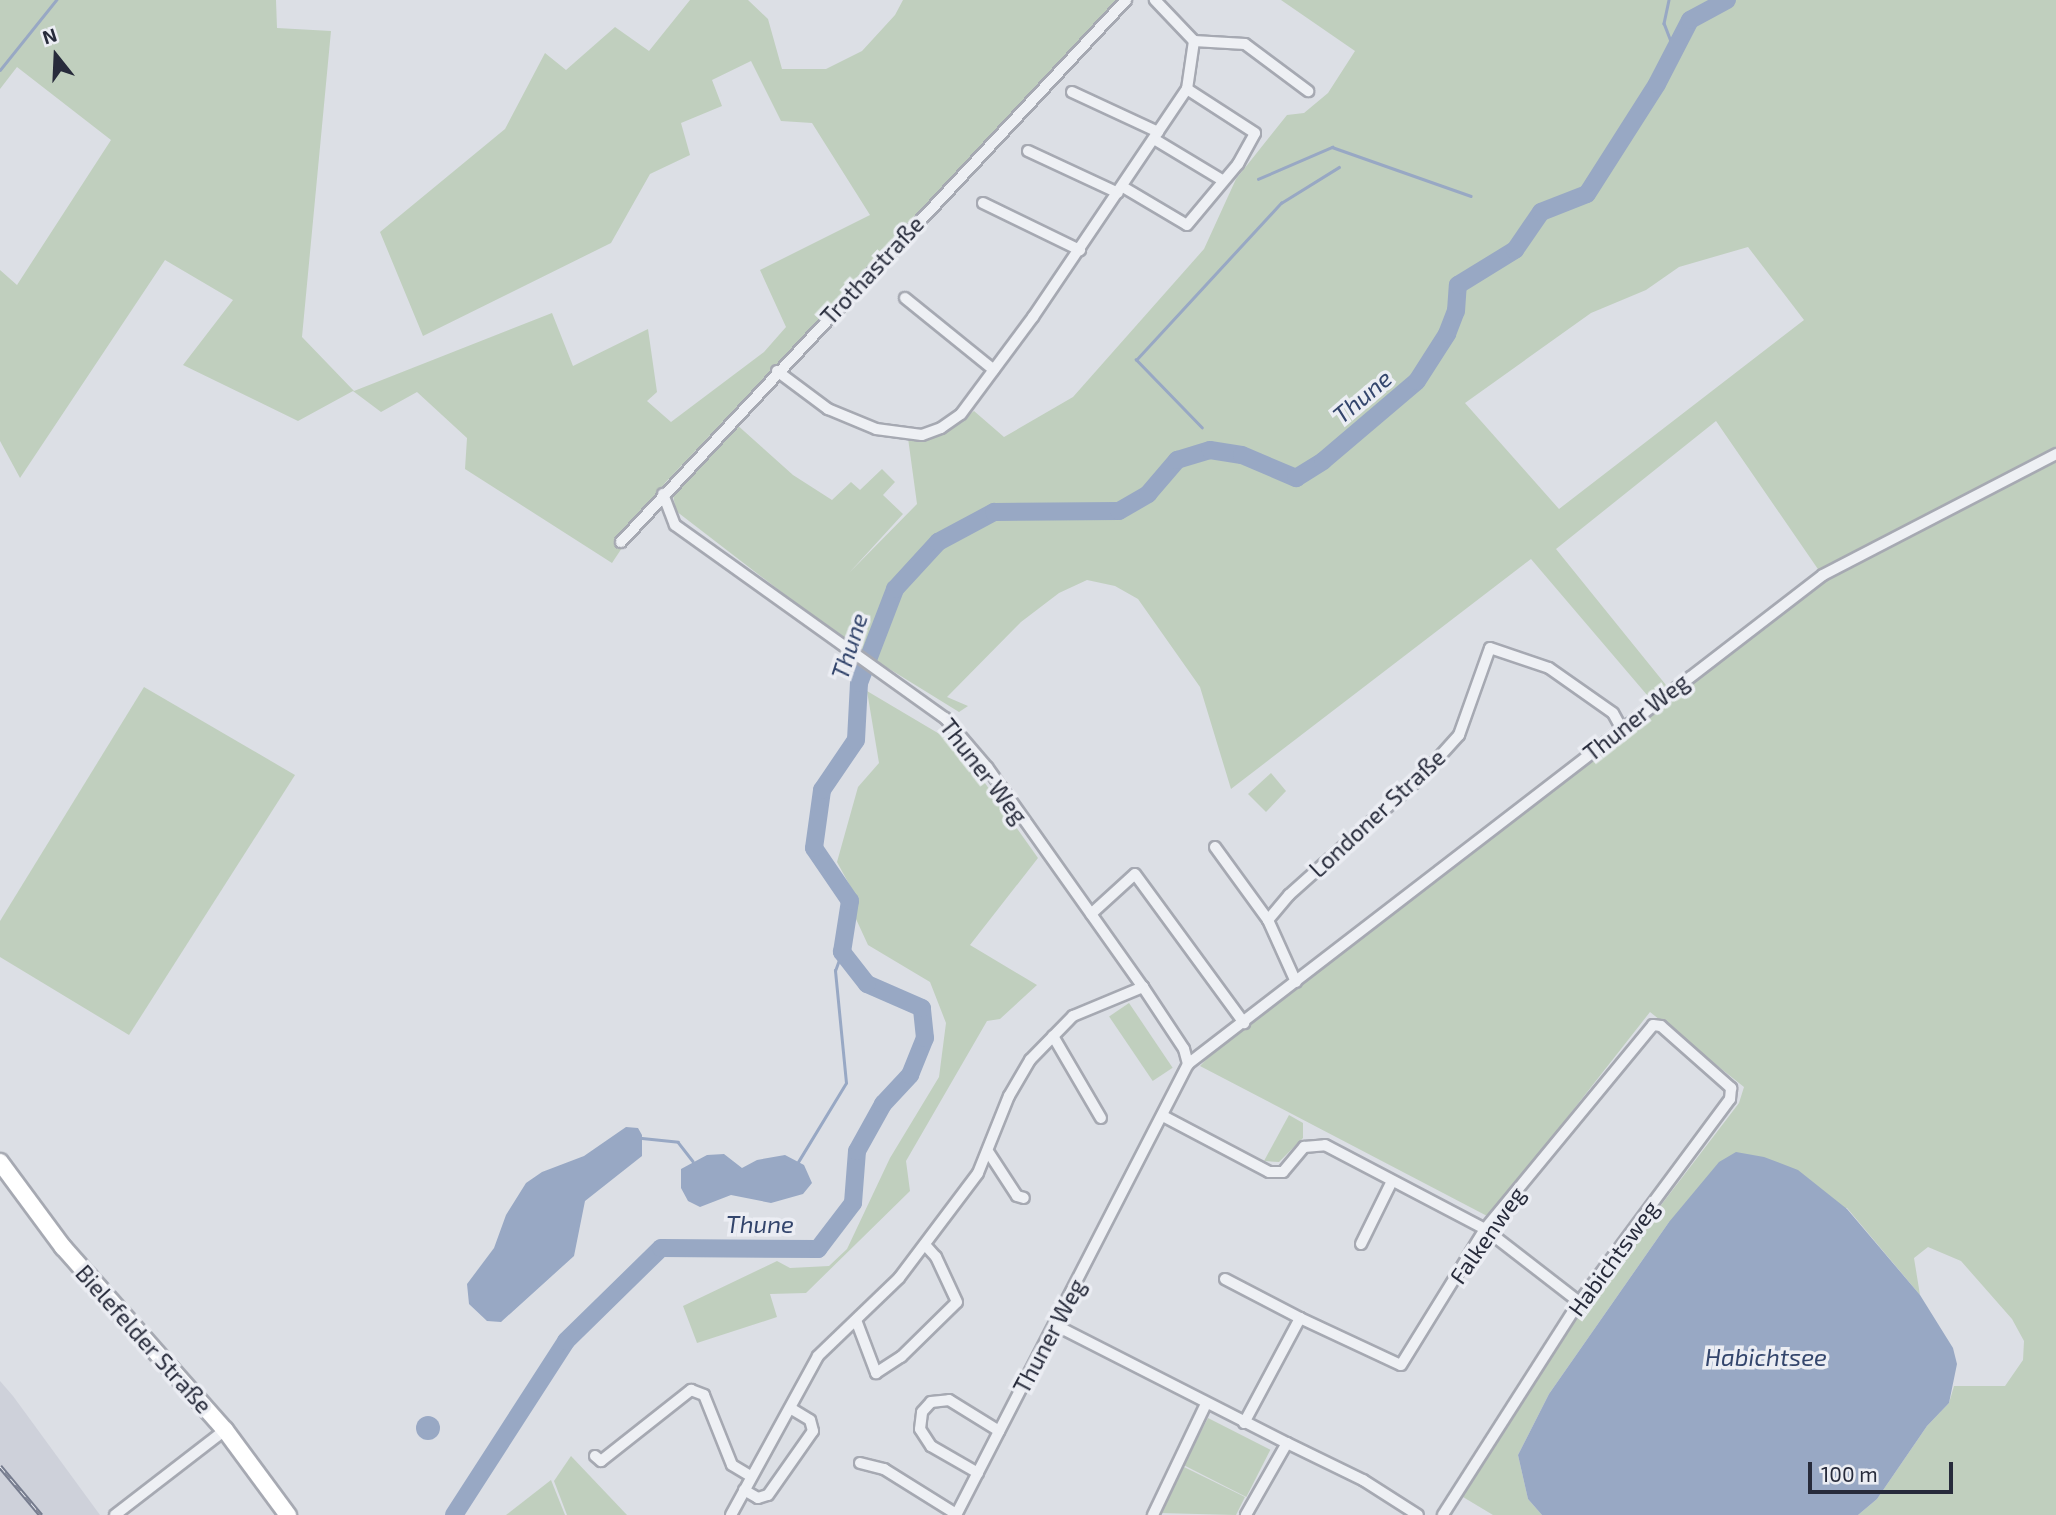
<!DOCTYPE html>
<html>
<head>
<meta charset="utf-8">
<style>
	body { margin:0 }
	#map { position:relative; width:2056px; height:1515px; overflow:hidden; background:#dcdfe5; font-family:"Exo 2",sans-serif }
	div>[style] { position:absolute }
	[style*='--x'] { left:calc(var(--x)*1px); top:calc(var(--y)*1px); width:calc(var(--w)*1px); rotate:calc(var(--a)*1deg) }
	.built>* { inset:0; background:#ced1da }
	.green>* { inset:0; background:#c0cfbe; transform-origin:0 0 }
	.water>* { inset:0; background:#98a8c4 }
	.round { border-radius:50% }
	.stream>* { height:2.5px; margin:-1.25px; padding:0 1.25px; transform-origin:1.25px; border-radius:1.25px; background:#98a8c4 }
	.river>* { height:18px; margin:-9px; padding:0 9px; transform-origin:9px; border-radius:9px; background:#98a8c4 }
	.roads { filter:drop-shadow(2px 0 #a6a9b2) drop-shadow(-2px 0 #a6a9b2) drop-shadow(0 2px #a6a9b2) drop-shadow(0 -2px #a6a9b2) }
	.street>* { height:10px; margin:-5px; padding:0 5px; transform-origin:5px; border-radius:5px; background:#eef0f4 }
	.secondary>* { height:16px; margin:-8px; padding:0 8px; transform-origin:8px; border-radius:8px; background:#fff }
	.rail>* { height:5px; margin-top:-2.5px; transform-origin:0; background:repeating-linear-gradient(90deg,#ebedf3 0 8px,#767c8e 0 16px); box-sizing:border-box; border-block:2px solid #767c8e }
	span { translate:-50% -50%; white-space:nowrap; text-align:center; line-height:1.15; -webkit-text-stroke:7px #ebedf3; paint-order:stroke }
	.street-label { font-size:23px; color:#272b3b }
	.water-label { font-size:24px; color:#33456c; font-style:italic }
	.north { position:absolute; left:21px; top:21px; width:70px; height:70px; -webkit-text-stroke:5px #ebedf3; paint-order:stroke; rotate:342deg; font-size:19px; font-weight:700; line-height:28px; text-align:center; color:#272b3b }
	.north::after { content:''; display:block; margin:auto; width:24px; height:32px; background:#272b3b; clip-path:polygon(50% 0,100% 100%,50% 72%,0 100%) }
	.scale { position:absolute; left:1808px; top:1462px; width:145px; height:32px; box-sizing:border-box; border:4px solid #272b3b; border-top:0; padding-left:9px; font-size:21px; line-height:24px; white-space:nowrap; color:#272b3b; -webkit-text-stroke:5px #ebedf3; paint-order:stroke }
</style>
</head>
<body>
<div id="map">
	<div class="built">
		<div style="clip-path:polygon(0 1381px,13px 1396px,100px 1515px,0 1515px)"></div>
	</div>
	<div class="green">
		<div style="clip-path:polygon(0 0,276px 0,277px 28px,331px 31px,302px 337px,354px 391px,552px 313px,573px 366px,648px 329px,657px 392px,647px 401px,671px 422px,764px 352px,786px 327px,760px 270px,870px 215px,812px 123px,781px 121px,751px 61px,712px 80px,722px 106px,681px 123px,690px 155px,650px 174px,611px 243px,423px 336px,380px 232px,505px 129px,545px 53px,566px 70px,615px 27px,649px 51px,690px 0,748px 0,768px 19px,782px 69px,826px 69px,862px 51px,895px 15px,903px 0,1120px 0,665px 483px,612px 563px,465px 469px,467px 438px,417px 392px,381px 412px,353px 391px,298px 421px,183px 365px,233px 300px,165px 260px,20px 478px,0 441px,0 270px,17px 285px,111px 140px,17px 67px,0 89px)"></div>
		<div style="clip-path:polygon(evenodd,1281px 0,2056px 0,2056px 1515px,1858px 1515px,1877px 1499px,1927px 1426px,1949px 1403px,1954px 1386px,2005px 1386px,2023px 1360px,2024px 1341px,2012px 1319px,1961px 1261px,1928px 1247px,1914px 1258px,1920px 1295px,1847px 1208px,1669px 1222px,1549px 1394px,1518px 1455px,1528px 1499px,1542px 1515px,1493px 1515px,1463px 1497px,1484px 1460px,1584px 1306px,1739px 1103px,1744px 1087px,1650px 1012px,1489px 1217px,1200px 1066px,1230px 1034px,1653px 702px,1531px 559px,1231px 789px,1200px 687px,1138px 599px,1115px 586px,1087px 580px,1059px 593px,1021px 622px,947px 697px,968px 706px,959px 712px,849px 644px,676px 511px,673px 495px,684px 479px,735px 423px,793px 475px,832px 500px,851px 482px,860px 490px,882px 469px,895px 482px,883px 495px,903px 514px,849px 573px,917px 504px,908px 438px,944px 434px,974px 411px,1004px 437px,1073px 397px,1204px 249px,1236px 179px,1287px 115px,1304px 113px,1328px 93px,1355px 51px,1281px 0,1748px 247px,1804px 320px,1559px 509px,1465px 403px,1591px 313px,1646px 290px,1679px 267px,1748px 247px,1281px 0,1716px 421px,1822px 575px,1670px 690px,1556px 549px,1716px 421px)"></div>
		<div style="clip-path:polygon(144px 687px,295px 775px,129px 1035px,0 957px,0 921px)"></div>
		<div style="clip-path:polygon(867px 691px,958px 745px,1038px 858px,970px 945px,1037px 985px,1000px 1019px,987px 1021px,906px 1161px,910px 1191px,806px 1293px,770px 1294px,777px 1317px,697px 1343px,683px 1306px,777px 1261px,790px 1268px,829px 1266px,847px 1249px,890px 1158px,939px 1077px,946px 1023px,930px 982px,868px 945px,856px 919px,855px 895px,837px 862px,858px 787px,879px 763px)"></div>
		<div style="clip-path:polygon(1271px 773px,1286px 791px,1266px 812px,1248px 794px)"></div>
		<div style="left:1129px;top:1003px;width:78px;height:24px;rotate:56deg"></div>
		<div style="clip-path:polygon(1289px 1115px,1303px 1123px,1303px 1138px,1279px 1162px,1264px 1161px)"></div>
		<div style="left:1208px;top:1418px;width:70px;height:53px;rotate:27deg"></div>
		<div style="clip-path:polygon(571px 1456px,627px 1515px,567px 1515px,554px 1481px)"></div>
		<div style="clip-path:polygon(1182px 1466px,1245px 1497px,1236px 1515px,1159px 1513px)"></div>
		<div style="clip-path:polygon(551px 1480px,565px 1515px,506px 1515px)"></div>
	</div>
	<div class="water">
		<div style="clip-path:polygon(626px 1127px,638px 1128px,642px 1135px,642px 1156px,585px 1201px,574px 1256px,501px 1322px,487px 1321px,469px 1304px,467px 1284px,494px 1248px,506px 1215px,526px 1183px,542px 1172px,584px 1156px)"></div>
		<div style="clip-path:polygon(1736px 1152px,1764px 1157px,1798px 1170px,1847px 1209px,1920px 1295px,1953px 1348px,1957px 1364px,1949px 1403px,1927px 1426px,1877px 1499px,1858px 1515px,1542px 1515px,1528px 1499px,1518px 1455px,1549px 1394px,1669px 1222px,1719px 1162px)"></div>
		<div style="clip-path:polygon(724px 1154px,742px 1168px,757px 1160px,785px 1155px,804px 1165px,812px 1183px,803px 1194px,771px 1203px,731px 1195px,700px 1207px,688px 1201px,681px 1188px,681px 1169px,707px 1155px)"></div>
		<div class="round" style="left:416px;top:1416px;width:24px;height:24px"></div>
	</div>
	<div class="stream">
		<div style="--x:1669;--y:0;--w:24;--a:102"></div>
		<div style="--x:1664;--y:23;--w:30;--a:69"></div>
		<div style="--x:0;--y:70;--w:90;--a:-51.3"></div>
		<div style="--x:1258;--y:179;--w:81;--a:-23.4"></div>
		<div style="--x:1332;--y:147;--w:147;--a:19.4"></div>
		<div style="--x:1202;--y:428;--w:95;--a:-134.1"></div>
		<div style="--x:1136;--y:360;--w:214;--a:-47.3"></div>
		<div style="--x:1281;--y:203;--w:68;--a:-31.8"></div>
		<div style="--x:642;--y:1138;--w:36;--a:6"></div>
		<div style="--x:678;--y:1142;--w:24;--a:52"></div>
		<div style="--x:798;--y:1162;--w:92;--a:-58.7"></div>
		<div style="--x:846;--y:1083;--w:113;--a:-95.6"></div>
		<div style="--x:835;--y:971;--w:20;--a:-70"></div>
	</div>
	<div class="river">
		<div style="--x:454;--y:1515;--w:207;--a:-57.2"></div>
		<div style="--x:566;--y:1341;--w:133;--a:-44.4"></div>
		<div style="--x:661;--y:1248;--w:157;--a:0.4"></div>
		<div style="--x:818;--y:1249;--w:58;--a:-52.7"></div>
		<div style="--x:853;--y:1203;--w:52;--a:-85.6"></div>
		<div style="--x:857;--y:1151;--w:54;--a:-61"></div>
		<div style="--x:883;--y:1104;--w:40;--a:-47"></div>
		<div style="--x:910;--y:1075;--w:40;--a:-68"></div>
		<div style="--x:925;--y:1038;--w:30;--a:-96"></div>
		<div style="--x:922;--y:1008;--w:60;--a:-156.4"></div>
		<div style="--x:867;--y:984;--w:41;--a:-128"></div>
		<div style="--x:842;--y:952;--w:52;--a:-81.1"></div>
		<div style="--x:850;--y:901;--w:64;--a:-124.2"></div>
		<div style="--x:814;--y:848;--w:59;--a:-82.1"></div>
		<div style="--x:822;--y:790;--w:60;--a:-55.8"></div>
		<div style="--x:856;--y:740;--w:57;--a:-87"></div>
		<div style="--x:859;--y:683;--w:101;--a:-69"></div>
		<div style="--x:895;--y:589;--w:64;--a:-47.5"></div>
		<div style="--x:938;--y:542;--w:64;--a:-28.2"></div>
		<div style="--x:994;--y:512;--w:125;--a:-0.5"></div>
		<div style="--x:1119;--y:511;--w:34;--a:-30"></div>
		<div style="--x:1148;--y:494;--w:45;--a:-49.5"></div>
		<div style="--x:1177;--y:460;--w:34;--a:-17"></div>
		<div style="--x:1210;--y:450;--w:32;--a:9"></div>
		<div style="--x:1242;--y:455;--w:59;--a:23.1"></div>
		<div style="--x:1296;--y:478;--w:32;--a:-32"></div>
		<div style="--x:1323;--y:461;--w:123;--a:-40.4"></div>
		<div style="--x:1417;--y:381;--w:56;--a:-57.4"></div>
		<div style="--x:1447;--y:334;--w:25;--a:-69"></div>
		<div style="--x:1456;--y:311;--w:26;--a:-86"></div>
		<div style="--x:1458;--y:285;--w:67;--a:-31.6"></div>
		<div style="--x:1515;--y:250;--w:46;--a:-55.6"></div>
		<div style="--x:1541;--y:212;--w:49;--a:-21.4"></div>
		<div style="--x:1587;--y:194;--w:130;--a:-57.5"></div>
		<div style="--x:1657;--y:84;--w:72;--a:-62.7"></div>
		<div style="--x:1690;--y:20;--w:42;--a:-28.4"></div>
	</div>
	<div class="roads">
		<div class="street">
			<div style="--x:1194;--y:41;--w:51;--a:3.4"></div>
			<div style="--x:1245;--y:44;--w:79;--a:36.7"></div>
			<div style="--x:1072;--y:92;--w:95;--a:24.9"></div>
			<div style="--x:1154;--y:139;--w:79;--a:31.1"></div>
			<div style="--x:1028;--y:151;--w:99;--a:25"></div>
			<div style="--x:1123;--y:187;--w:74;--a:30.7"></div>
			<div style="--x:1187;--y:225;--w:80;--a:-50.1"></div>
			<div style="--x:1238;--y:164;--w:35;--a:-61"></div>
			<div style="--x:1255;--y:133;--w:81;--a:-147.1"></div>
			<div style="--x:983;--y:203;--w:108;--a:25.9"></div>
			<div style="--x:905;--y:298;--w:114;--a:39"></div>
			<div style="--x:777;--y:371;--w:64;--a:36.7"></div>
			<div style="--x:828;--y:409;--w:52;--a:22.6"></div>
			<div style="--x:876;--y:429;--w:46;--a:7.4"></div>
			<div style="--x:922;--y:435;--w:20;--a:-20"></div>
			<div style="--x:941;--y:428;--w:24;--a:-35"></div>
			<div style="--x:961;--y:414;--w:121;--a:-53.4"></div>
			<div style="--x:1033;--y:317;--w:275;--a:-56"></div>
			<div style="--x:1187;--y:89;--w:49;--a:-81.7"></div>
			<div style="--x:1194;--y:41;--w:57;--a:-133.6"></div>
			<div style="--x:663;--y:494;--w:33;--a:69"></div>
			<div style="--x:675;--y:525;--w:332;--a:35.6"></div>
			<div style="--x:945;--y:718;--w:65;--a:49.4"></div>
			<div style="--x:987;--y:767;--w:270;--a:54.7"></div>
			<div style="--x:1143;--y:987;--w:74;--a:56.5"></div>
			<div style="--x:1184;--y:1049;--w:16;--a:75"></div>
			<div style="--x:1188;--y:1064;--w:507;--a:117.22"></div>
			<div style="--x:621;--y:542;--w:741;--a:-47.02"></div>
			<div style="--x:1215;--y:847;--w:90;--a:54"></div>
			<div style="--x:1268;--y:920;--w:68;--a:65.7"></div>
			<div style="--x:1091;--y:914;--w:59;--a:-42.3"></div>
			<div style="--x:1135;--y:874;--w:185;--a:53.8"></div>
			<div style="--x:1268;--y:920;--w:33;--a:-50"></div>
			<div style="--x:1289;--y:895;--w:180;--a:-41.8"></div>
			<div style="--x:1423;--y:775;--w:54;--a:-48"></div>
			<div style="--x:1459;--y:735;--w:92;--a:-70.4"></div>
			<div style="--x:1490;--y:648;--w:62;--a:18.7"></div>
			<div style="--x:1549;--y:668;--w:78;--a:35.1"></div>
			<div style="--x:1613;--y:713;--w:18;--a:61"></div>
			<div style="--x:1053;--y:1036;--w:95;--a:59.7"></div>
			<div style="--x:1188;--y:1064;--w:801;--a:-37.6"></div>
			<div style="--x:1823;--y:575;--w:263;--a:-27.4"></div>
			<div style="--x:1163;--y:1116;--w:120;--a:27.8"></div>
			<div style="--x:1269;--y:1172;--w:14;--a:0"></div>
			<div style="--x:1283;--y:1172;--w:33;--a:-50"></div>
			<div style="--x:1304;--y:1147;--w:21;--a:-5"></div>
			<div style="--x:1325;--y:1145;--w:181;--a:27.7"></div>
			<div style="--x:1485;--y:1229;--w:119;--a:37.8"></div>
			<div style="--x:989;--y:1153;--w:51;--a:56.9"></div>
			<div style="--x:1017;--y:1196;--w:7;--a:16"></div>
			<div style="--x:1361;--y:1244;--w:68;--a:-63.8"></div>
			<div style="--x:1225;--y:1279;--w:85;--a:27.5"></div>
			<div style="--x:856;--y:1320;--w:57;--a:69.3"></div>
			<div style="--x:876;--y:1373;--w:30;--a:-33"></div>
			<div style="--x:901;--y:1357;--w:78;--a:-44.5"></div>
			<div style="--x:957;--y:1302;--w:50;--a:-115"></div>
			<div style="--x:936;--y:1257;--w:15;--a:-132"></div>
			<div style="--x:1055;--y:1325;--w:260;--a:27"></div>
			<div style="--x:1287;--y:1443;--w:83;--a:119.7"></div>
			<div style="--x:1244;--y:1423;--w:119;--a:-61.9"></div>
			<div style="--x:1300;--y:1318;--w:111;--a:25"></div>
			<div style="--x:1401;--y:1365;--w:160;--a:-58.3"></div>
			<div style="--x:1485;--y:1229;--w:264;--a:-50.5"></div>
			<div style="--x:1653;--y:1025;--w:8;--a:7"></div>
			<div style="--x:1661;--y:1026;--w:94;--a:41.5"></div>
			<div style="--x:1731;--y:1088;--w:11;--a:95"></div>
			<div style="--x:1730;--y:1099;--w:253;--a:126.6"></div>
			<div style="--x:1579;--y:1302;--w:253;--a:122.6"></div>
			<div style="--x:1287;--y:1443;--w:85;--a:26"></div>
			<div style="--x:1363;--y:1480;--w:65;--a:32.5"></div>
			<div style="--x:595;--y:1456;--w:8;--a:40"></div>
			<div style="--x:601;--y:1461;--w:115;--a:-38.3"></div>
			<div style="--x:691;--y:1390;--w:14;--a:21"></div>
			<div style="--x:704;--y:1395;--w:75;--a:68.2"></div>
			<div style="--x:732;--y:1465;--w:21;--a:31"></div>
			<div style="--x:860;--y:1463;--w:25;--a:14"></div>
			<div style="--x:884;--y:1469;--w:85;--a:32"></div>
			<div style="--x:978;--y:1473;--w:54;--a:-150.1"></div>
			<div style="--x:931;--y:1446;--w:20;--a:-123"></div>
			<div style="--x:920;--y:1429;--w:17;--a:-83"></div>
			<div style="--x:922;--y:1412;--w:13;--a:-48"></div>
			<div style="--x:931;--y:1402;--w:18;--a:-6"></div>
			<div style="--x:949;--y:1400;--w:59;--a:31.8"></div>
			<div style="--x:744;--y:1490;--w:16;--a:30"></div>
			<div style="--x:758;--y:1498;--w:10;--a:-17"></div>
			<div style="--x:768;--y:1495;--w:78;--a:-54.9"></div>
			<div style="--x:813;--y:1431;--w:11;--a:-105"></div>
			<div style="--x:810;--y:1420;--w:23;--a:-149"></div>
			<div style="--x:115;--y:1515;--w:139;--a:-37.7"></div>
			<div style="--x:731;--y:1515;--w:181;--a:-61.3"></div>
			<div style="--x:818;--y:1356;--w:112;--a:-43.9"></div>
			<div style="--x:899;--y:1278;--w:131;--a:-53"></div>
			<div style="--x:978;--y:1173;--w:83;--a:-68.1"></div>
			<div style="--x:1009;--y:1096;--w:42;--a:-59.7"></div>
			<div style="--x:1030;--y:1060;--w:62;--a:-45.7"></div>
			<div style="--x:1073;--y:1016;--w:76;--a:-22.5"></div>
			<div style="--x:1153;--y:1515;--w:123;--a:-64.5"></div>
		</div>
		<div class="secondary">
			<div style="--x:0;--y:1162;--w:106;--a:53.5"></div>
			<div style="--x:63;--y:1247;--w:244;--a:48.5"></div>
			<div style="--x:225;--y:1430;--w:106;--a:53.5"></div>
		</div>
	</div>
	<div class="rail">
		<div style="--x:0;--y:1466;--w:64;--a:50.1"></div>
	</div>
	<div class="street-label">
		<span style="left:872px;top:270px;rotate:-47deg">Trothastraße</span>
		<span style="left:1636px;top:717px;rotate:-38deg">Thuner Weg</span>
		<span style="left:984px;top:771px;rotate:52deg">Thuner Weg</span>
		<span style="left:1377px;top:813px;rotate:-43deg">Londoner Straße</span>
		<span style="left:1487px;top:1235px;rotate:-55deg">Falkenweg</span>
		<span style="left:1613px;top:1258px;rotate:-54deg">Habichtsweg</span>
		<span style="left:1049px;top:1336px;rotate:-62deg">Thuner Weg</span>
		<span style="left:144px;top:1339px;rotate:48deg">Bielefelder Straße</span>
	</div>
	<div class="water-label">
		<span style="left:1362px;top:396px;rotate:-40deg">Thune</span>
		<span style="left:849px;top:646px;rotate:-72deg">Thune</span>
		<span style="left:760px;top:1224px">Thune</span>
		<span style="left:1766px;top:1357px">Habichtsee</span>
	</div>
	<div class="north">N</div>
	<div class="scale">100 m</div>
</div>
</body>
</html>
